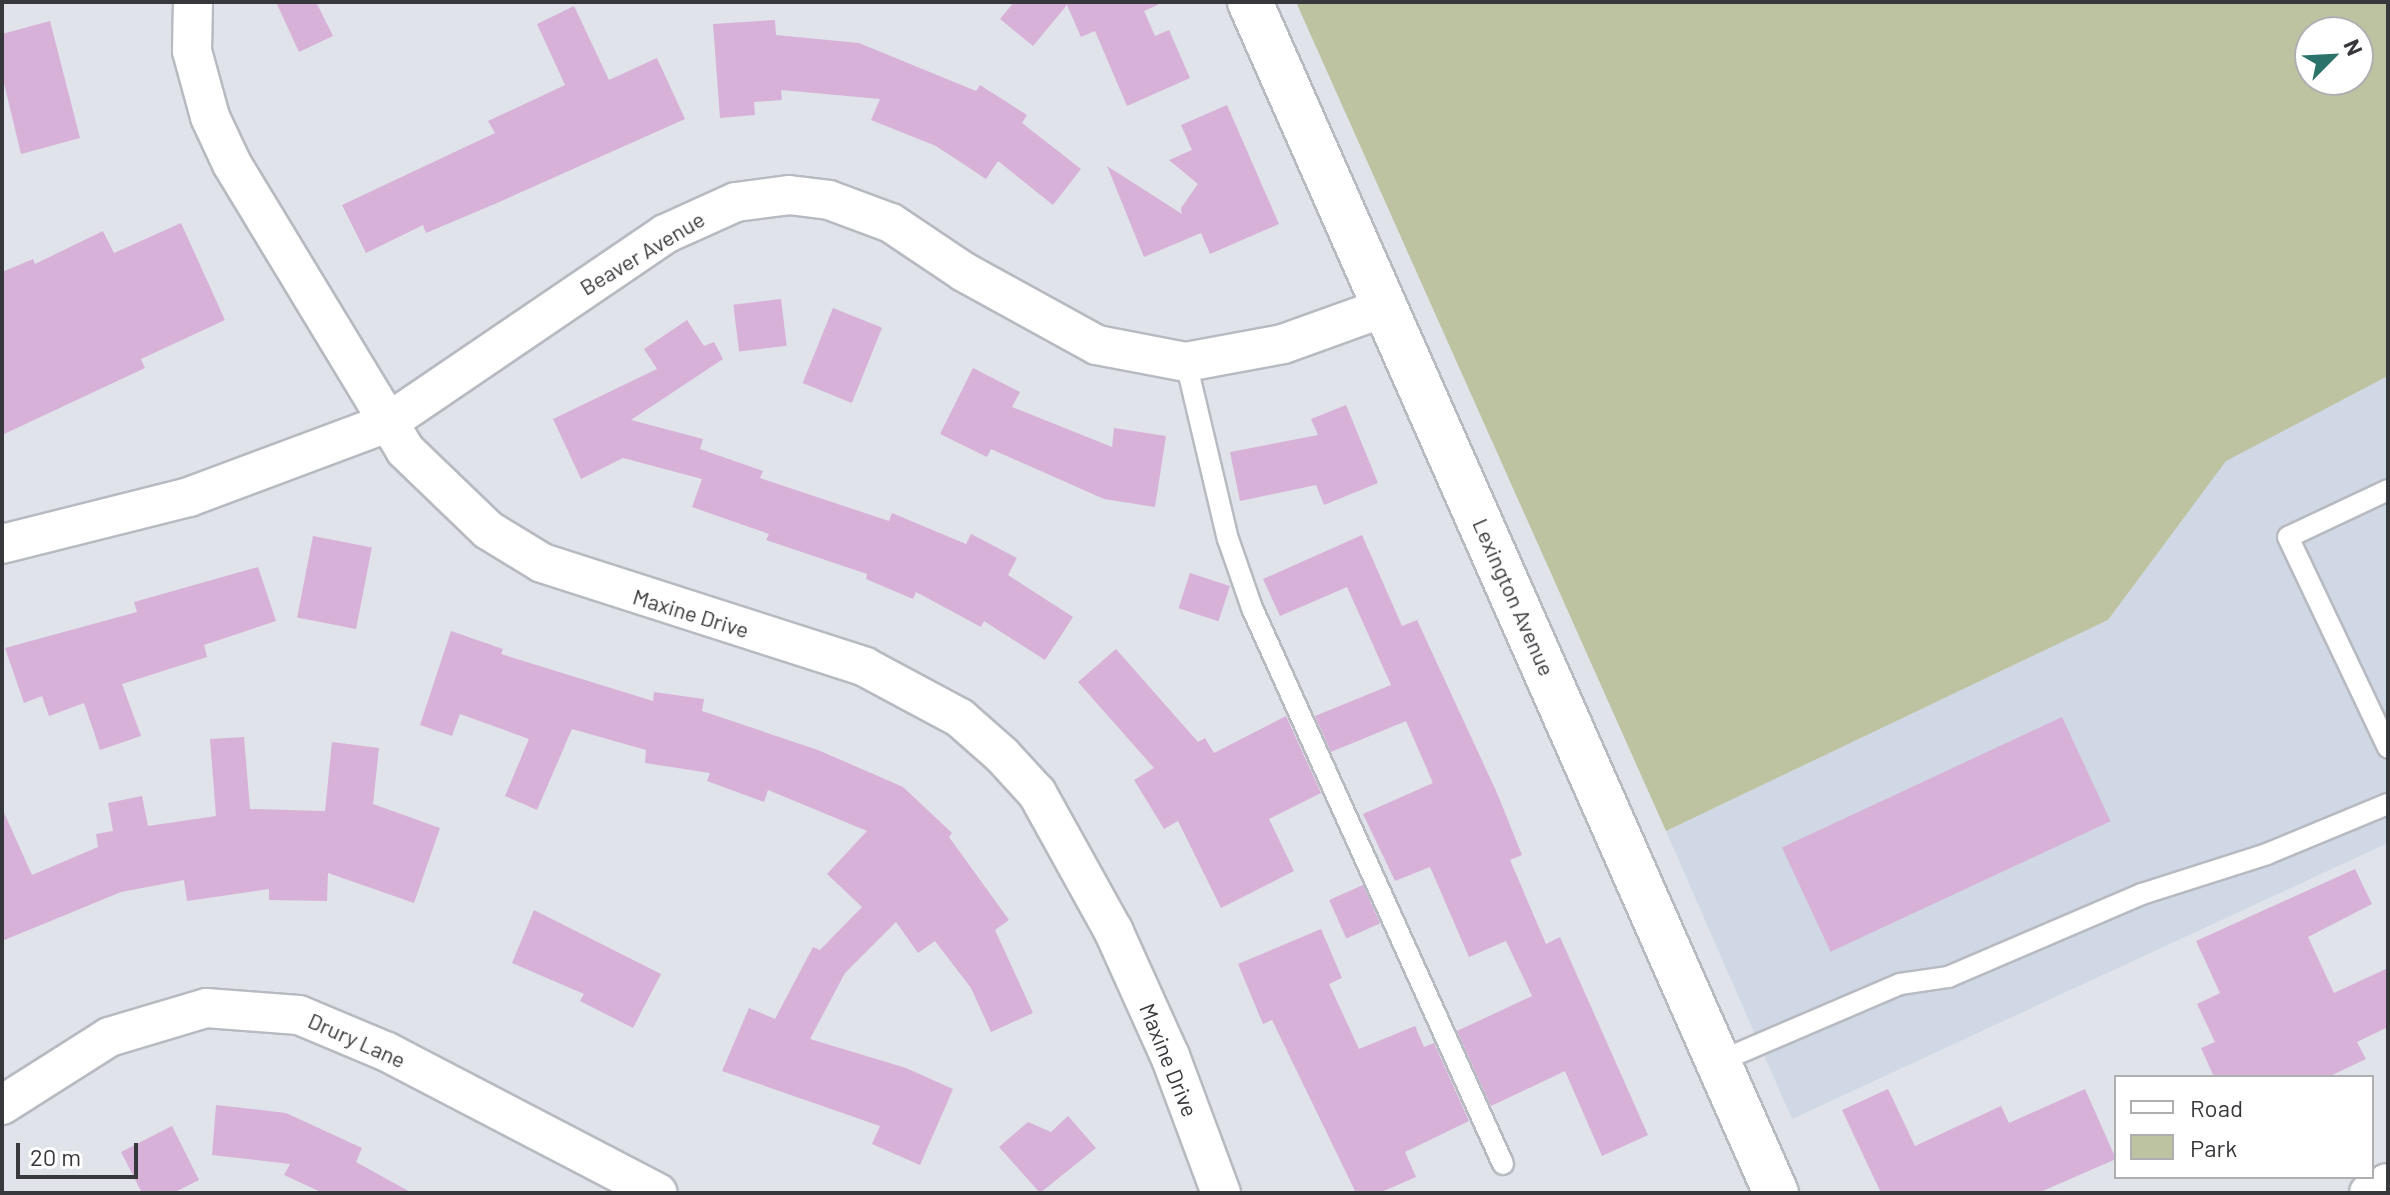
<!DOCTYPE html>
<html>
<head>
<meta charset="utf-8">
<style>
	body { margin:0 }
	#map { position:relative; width:2390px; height:1195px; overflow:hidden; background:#e0e3ea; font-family:Barlow,sans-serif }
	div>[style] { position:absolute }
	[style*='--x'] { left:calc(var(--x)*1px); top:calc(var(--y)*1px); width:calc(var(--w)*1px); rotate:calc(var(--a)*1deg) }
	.built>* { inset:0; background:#d1d8e5 }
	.green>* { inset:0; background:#bdc2a1 }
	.building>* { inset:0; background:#d7b1d8; transform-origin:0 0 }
	.roads { filter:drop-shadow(2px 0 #b7bac1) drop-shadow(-2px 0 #b7bac1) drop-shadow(0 2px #b7bac1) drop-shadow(0 -2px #b7bac1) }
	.service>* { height:20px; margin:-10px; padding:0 10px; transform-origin:10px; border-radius:10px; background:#fff }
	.minor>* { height:38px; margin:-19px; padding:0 19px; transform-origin:19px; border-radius:19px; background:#fff }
	.tertiary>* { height:44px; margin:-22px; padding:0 22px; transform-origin:22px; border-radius:22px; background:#fff }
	span { translate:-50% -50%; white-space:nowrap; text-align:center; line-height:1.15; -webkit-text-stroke:6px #fff; paint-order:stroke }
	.street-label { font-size:22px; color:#37383b }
	.frame { position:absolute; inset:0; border:4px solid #37383b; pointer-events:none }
	.legend { position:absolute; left:2114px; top:1075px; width:260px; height:104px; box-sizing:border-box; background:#fff; border:2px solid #afafb1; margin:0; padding:10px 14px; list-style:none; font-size:24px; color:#37383b }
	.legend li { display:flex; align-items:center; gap:16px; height:40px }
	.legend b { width:40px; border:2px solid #afafb1 }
	.north { position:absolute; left:2294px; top:16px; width:80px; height:80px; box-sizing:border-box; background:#fff; border:2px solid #afafb1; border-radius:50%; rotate:66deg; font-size:22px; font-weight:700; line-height:32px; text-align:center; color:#37383b }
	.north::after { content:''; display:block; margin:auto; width:28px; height:36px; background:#2a726a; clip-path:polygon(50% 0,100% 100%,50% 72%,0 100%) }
	.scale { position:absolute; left:16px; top:1143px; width:122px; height:36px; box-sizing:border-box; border:4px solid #37383b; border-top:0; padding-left:10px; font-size:24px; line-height:28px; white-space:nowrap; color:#37383b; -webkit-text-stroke:6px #fff; paint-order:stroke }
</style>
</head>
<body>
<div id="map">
	<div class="built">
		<div style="clip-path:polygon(2388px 376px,2388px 843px,1792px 1119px,1666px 831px,2108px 620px,2226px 460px)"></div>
	</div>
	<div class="green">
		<div style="clip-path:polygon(evenodd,1296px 2px,2388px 2px,2388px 376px,2226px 461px,2108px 620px,1666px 831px,1296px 2px,2310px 32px,2358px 32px,2358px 80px,2310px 80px,2310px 32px)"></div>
	</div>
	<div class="building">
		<div style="clip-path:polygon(276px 2px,316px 2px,333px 36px,299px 52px)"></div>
		<div style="clip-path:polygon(1014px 2px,1164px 2px,1144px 11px,1155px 36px,1169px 30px,1190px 78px,1127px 106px,1095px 31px,1081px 37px,1067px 5px,1033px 46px,1000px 19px)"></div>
		<div style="clip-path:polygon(574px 6px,609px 80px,657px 58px,685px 119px,497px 203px,426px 233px,423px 225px,366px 253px,342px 205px,495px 133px,488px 121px,565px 85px,537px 24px)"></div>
		<div style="clip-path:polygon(775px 20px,776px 35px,859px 43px,976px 91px,980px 85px,1027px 115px,1022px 123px,1081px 169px,1053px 205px,998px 161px,986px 179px,936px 146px,871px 120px,880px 99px,781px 90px,782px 100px,754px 102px,755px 115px,720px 118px,713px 24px)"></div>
		<div style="clip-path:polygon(50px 21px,80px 138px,21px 154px,2px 75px,2px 34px)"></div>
		<div style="clip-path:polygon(1227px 105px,1279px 224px,1210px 254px,1201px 233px,1144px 257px,1107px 166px,1182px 214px,1181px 208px,1198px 184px,1169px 160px,1192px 150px,1181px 125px)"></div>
		<div style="clip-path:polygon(181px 223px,225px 320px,141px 359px,145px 368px,2px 435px,2px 272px,33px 259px,35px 264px,103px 231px,114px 253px)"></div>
		<div style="left:781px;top:299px;width:47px;height:48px;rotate:83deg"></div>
		<div style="left:833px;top:308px;width:53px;height:81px;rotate:22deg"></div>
		<div style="clip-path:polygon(687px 320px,704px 346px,714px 342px,723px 359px,631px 420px,703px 439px,700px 449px,763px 471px,760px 478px,889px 521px,892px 513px,966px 544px,971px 534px,1017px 558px,1008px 575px,1073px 617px,1045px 660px,984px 621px,981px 627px,916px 592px,913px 599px,866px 579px,867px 574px,766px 540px,769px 534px,692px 507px,702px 479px,623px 458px,581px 479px,553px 419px,657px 369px,644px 349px)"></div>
		<div style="clip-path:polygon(973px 368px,1020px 392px,1012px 407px,1112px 447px,1114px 428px,1166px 436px,1155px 507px,1104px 499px,991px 449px,987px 457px,940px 434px)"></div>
		<div style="clip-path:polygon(1346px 405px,1378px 483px,1324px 505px,1316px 485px,1240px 501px,1230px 452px,1318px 435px,1311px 419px)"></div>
		<div style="clip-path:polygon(1362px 535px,1402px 626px,1417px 620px,1497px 793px,1522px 855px,1510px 860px,1546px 944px,1560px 937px,1648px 1135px,1602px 1156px,1565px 1071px,1491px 1106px,1457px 1031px,1532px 996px,1506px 941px,1469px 957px,1430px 867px,1395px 881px,1363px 814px,1433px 783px,1406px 721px,1331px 752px,1315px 716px,1391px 685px,1347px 587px,1280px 616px,1263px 579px)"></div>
		<div style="left:313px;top:536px;width:60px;height:83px;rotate:11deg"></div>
		<div style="clip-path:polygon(258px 567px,276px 621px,204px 645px,207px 657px,122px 684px,141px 736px,100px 750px,84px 703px,49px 716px,42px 696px,24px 703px,5px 648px,137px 612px,134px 602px)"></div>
		<div style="left:1190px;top:573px;width:42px;height:37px;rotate:18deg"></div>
		<div style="clip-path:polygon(451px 631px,503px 649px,501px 654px,653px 701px,654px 692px,704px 699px,702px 711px,818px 750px,903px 787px,952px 833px,949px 837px,1009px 920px,995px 930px,1033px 1013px,991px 1032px,971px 988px,935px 941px,918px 953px,896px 922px,845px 973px,810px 1039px,906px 1068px,953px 1089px,920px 1165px,872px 1144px,880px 1126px,722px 1071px,749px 1008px,775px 1019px,813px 947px,820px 950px,862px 907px,827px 874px,867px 831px,768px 790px,764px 802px,707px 781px,710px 773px,645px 763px,646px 750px,572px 729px,537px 810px,505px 796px,529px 739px,460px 714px,452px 736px,420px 725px)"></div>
		<div style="clip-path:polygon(1116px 649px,1198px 742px,1205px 738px,1214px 753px,1286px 716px,1321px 793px,1269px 819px,1294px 871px,1221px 908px,1178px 821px,1164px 829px,1134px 780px,1154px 768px,1078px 682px)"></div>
		<div style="left:2062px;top:717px;width:115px;height:309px;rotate:65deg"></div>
		<div style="clip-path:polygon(244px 737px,250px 809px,325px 811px,332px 742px,379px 748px,373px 804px,440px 828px,414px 903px,328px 873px,327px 901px,269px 900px,269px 889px,187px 901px,184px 880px,121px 892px,2px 941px,2px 808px,32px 875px,98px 847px,96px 834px,113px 831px,108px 803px,142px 796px,148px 826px,216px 816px,210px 739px)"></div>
		<div style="clip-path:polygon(2355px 869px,2372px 904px,2308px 937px,2334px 993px,2388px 968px,2388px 1027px,2357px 1042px,2366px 1059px,2328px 1077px,2214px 1077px,2201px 1048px,2215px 1042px,2197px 1004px,2220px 993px,2196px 941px)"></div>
		<div style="left:1363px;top:885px;width:42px;height:37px;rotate:66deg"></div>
		<div style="clip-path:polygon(534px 910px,661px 974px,633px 1028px,580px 1001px,584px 994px,512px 963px)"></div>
		<div style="clip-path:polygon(1321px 929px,1342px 978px,1329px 984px,1359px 1049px,1415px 1026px,1424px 1047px,1434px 1043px,1469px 1121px,1405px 1152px,1416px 1177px,1379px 1193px,1356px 1193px,1272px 1020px,1263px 1024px,1238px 964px)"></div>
		<div style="clip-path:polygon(1888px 1089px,1915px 1146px,2001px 1106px,2009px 1123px,2085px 1089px,2116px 1159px,2038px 1193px,1881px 1193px,1842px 1110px)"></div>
		<div style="clip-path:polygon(216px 1105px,286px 1113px,362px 1148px,356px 1162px,412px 1193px,323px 1193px,284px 1175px,290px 1164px,212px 1155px)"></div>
		<div style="clip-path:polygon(1068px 1116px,1096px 1148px,1040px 1193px,999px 1147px,1028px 1122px,1051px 1132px)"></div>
		<div style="clip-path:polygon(172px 1126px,199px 1180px,173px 1193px,142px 1193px,121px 1152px)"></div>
	</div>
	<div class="roads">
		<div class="service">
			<div style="--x:1186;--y:362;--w:182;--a:76.7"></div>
			<div style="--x:1228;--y:539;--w:73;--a:70.8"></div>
			<div style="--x:1252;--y:608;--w:610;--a:65.7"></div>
			<div style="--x:2388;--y:490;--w:110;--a:154.8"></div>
			<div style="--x:2288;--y:537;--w:233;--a:64.6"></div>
			<div style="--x:1718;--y:1062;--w:198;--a:-23.2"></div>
			<div style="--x:1900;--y:984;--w:49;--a:-8.3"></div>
			<div style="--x:1948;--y:977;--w:211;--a:-23.2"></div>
			<div style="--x:2142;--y:894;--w:131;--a:-17.7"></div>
			<div style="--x:2267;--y:854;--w:131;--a:-22.5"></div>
		</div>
		<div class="minor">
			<div style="--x:193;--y:2;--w:49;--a:91.2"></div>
			<div style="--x:192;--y:51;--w:68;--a:74.7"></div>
			<div style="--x:210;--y:117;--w:52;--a:64.9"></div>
			<div style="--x:232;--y:164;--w:334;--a:58.8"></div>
			<div style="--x:405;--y:450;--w:115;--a:43.9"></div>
			<div style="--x:488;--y:530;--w:63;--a:31.4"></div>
			<div style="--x:542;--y:563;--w:339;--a:17.8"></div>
			<div style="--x:865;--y:667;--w:108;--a:28.2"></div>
			<div style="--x:960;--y:718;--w:56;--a:41.4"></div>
			<div style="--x:1002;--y:755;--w:52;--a:47.4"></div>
			<div style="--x:1037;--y:793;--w:157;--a:61"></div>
			<div style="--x:1113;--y:930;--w:138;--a:65.7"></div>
			<div style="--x:1170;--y:1056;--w:146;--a:69.6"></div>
			<div style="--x:2;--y:544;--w:193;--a:-14.1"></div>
			<div style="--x:189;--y:497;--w:211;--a:-20.5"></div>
			<div style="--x:387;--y:423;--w:336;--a:-34.2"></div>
			<div style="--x:665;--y:234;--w:78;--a:-24.3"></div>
			<div style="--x:736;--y:202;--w:53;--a:-7.5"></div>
			<div style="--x:789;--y:195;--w:40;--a:7.1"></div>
			<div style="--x:829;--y:200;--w:66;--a:20.4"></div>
			<div style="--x:891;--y:223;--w:88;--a:33.9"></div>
			<div style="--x:964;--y:272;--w:152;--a:28.8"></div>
			<div style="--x:1097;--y:345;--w:91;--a:10.8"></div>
			<div style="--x:1186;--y:362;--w:99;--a:-10.5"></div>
			<div style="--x:1283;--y:344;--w:109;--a:-19.8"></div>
			<div style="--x:2;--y:1105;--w:127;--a:-32.4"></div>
			<div style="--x:109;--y:1037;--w:101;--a:-16.6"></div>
			<div style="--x:206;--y:1008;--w:93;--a:4.3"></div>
			<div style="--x:299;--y:1015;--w:95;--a:22.8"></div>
			<div style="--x:387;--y:1052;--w:305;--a:27.5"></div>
			<div style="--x:2369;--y:1193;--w:21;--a:-28"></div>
		</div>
		<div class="tertiary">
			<div style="--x:1250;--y:2;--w:1302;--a:66.17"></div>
		</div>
	</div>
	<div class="street-label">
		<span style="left:642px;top:253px;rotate:-31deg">Beaver Avenue</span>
		<span style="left:1514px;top:597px;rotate:66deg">Lexington Avenue</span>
		<span style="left:691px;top:613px;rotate:17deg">Maxine Drive</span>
		<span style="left:357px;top:1040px;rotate:24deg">Drury Lane</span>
		<span style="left:1169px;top:1060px;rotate:68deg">Maxine Drive</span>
	</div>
	<div class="frame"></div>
	<ul class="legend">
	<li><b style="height:10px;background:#fff"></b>Road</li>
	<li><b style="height:22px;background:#bdc2a1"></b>Park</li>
	</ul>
	<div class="north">N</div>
	<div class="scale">20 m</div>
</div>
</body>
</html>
